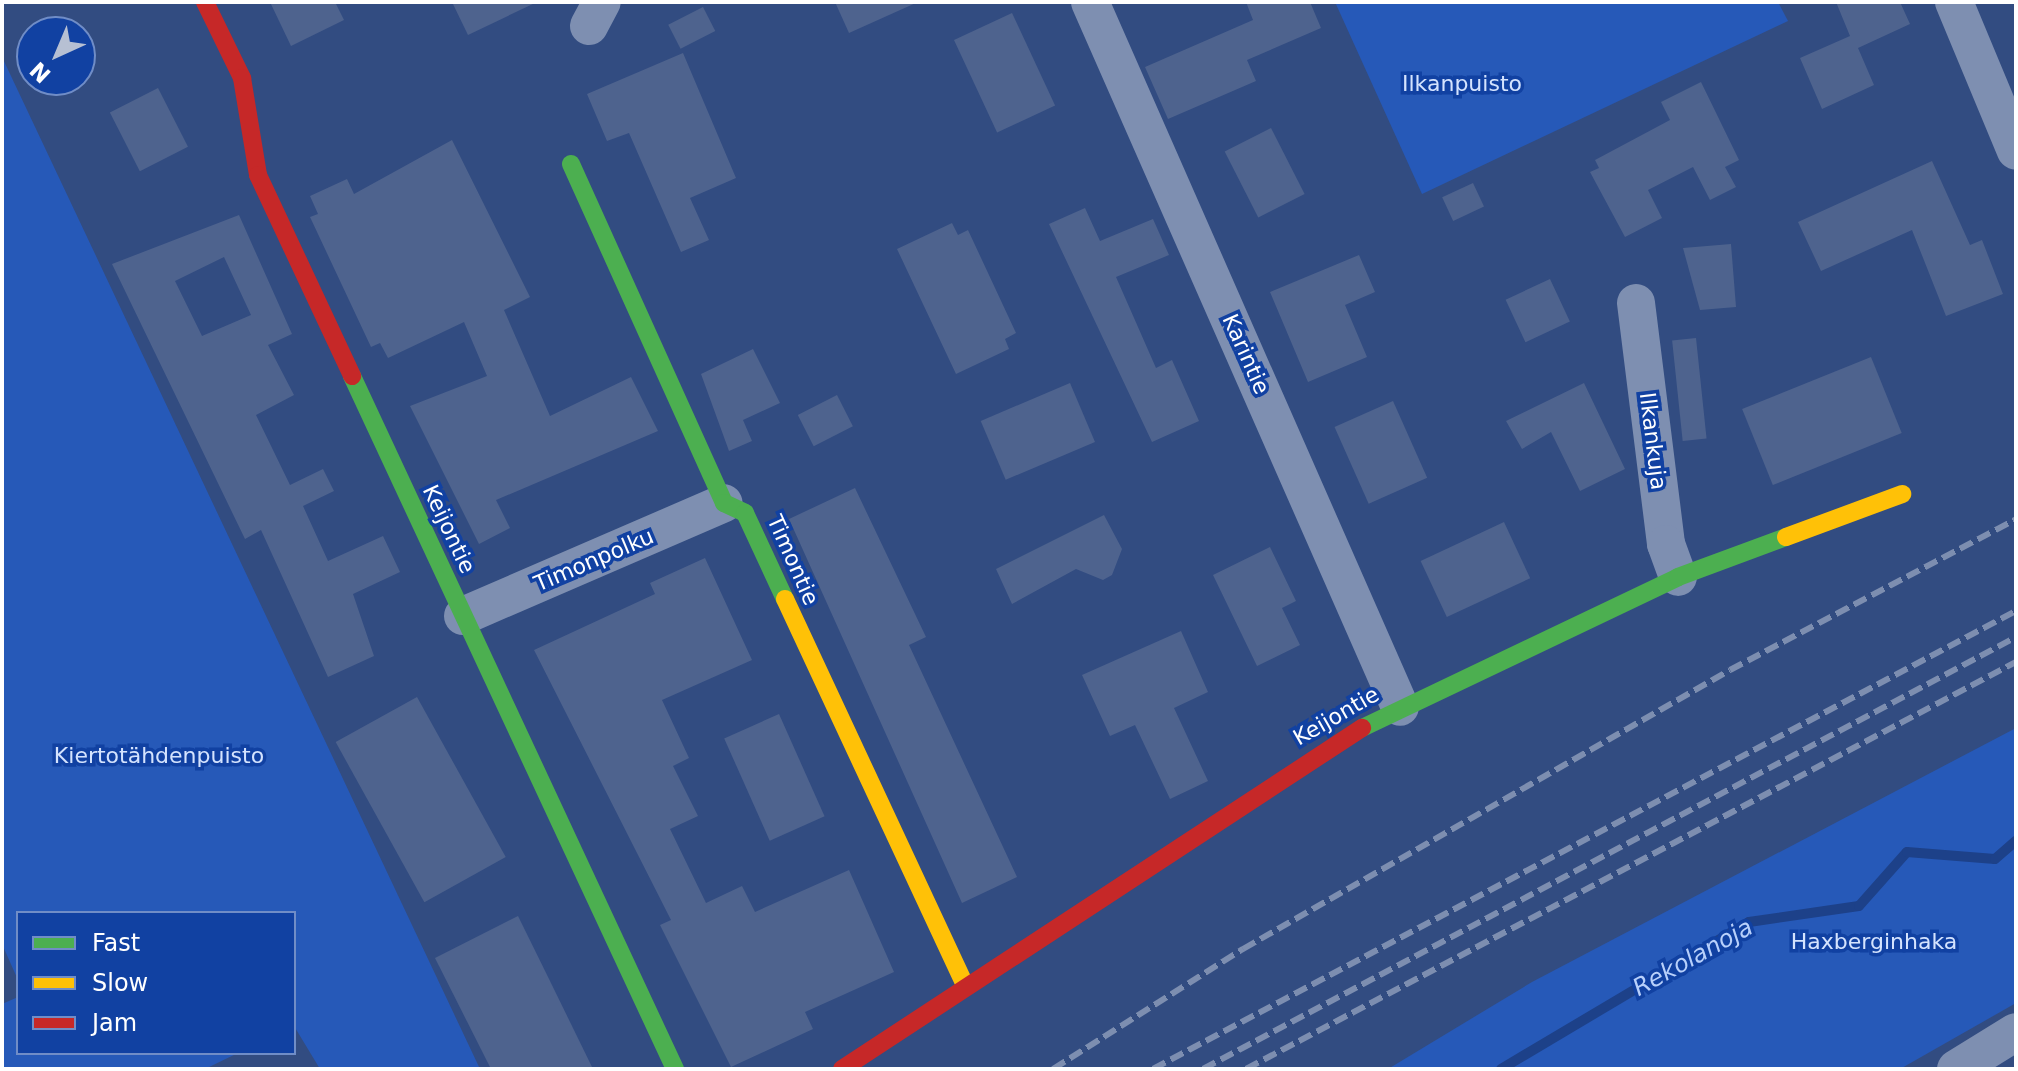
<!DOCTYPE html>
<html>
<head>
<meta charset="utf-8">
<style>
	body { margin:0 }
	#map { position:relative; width:2018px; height:1071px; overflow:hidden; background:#324c81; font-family:"DejaVu Sans",sans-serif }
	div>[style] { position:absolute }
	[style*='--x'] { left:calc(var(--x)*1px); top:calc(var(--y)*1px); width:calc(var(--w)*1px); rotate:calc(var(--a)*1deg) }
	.green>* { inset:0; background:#2659b8 }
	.stream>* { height:10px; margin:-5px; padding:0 5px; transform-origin:5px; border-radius:5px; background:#1d4189 }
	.building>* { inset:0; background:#4e638e; transform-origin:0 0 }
	.street>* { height:38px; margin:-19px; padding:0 19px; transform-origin:19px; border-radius:19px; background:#7e8fb1 }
	.fast>* { height:18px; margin:-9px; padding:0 9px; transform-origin:9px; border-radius:9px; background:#4caf50 }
	.slow>* { height:18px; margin:-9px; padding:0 9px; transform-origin:9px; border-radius:9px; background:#ffc107 }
	.jam>* { height:18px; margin:-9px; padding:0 9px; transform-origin:9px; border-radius:9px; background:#c62828 }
	.rail>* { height:6px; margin-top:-3px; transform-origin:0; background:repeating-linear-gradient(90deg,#7d8eb0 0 14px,transparent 0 20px) }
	span { translate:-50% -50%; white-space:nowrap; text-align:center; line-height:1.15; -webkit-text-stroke:7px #1141a2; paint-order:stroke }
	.park-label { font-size:22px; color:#d4e3fe }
	.street-label { font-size:22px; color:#fff }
	.water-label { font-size:24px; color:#b8d0fb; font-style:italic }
	.frame { position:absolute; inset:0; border:4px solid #fff; pointer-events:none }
	.legend { position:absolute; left:16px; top:911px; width:280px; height:144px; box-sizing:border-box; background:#1141a2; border:2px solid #708dc7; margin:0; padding:10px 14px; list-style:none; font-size:24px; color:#fff }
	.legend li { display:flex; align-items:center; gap:16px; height:40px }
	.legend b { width:40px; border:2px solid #708dc7 }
	.north { position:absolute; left:16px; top:16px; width:80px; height:80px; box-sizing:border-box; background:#1141a2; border:2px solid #708dc7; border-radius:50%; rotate:224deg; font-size:22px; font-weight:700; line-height:32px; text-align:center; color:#fff }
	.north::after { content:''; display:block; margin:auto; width:28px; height:36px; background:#b7c0d3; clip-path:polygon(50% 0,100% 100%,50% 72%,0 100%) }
</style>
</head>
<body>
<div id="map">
	<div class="green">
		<div style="clip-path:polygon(1335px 2px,1778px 2px,1788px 21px,1422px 194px)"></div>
		<div style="clip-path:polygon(2px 57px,480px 1069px,320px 1069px,294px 1026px,294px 913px,18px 913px,18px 980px,2px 944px)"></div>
		<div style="clip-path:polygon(2016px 728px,2016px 1003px,1900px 1069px,1388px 1069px,1532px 982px)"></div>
		<div style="clip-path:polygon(18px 997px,18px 1053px,238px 1053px,205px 1069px,2px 1069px,2px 1004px)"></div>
	</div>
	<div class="stream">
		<div style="--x:1501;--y:1069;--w:288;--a:-30.7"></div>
		<div style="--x:1749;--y:922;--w:111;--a:-8.3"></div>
		<div style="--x:1859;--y:906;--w:72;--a:-48.4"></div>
		<div style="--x:1907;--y:852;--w:88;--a:4.5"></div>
		<div style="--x:1995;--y:859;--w:28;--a:-41"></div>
	</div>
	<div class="building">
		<div style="clip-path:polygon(270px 2px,335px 2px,344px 20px,291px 46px)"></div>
		<div style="clip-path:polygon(452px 2px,537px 2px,468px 35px)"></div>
		<div style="clip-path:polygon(835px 2px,918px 2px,849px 33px)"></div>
		<div style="clip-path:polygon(1246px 2px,1310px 2px,1321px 28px,1247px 60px,1256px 81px,1168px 119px,1145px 67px,1253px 20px)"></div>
		<div style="clip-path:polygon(1836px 2px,1900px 2px,1910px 24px,1858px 48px,1874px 85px,1822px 109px,1800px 58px,1850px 36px)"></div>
		<div style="left:703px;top:7px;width:27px;height:39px;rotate:63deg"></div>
		<div style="left:1012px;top:13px;width:102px;height:64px;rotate:65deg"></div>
		<div style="clip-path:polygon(683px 53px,736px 178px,690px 198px,709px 240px,681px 252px,629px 133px,607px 141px,587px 94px)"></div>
		<div style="clip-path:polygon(1701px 82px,1739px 160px,1725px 167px,1736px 187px,1710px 200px,1693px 167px,1648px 190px,1662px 218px,1625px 237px,1590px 172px,1599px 168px,1595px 160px,1670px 120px,1661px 102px)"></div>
		<div style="left:158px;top:88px;width:66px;height:54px;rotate:63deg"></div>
		<div style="left:1271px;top:128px;width:74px;height:52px;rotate:63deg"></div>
		<div style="clip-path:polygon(452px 140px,530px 297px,504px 310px,550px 416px,631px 377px,658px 431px,496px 500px,510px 528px,479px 544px,410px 406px,487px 376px,464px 322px,388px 358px,380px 343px,371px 347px,310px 217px,318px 214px,310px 196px,347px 179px,354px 194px)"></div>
		<div style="clip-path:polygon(1932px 161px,1970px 245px,1982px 240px,2003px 294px,1946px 316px,1912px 230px,1821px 271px,1798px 222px)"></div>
		<div style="left:1473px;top:183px;width:26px;height:34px;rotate:65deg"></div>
		<div style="clip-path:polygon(1085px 208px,1100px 241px,1153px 219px,1169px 255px,1116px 277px,1156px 368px,1172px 360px,1199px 421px,1152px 442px,1049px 224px)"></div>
		<div style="clip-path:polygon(evenodd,239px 215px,292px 334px,268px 345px,294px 395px,256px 415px,290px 485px,323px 469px,334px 491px,303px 506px,328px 561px,383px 536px,400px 572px,353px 594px,374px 656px,328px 677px,261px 530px,245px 539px,112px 264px,239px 215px,224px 257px,251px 315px,202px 336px,175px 281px,224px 257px)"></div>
		<div style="clip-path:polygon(952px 223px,958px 235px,968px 230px,1016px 333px,1005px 339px,1009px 349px,956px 374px,897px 249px)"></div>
		<div style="clip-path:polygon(1731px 244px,1736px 307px,1700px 310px,1683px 248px)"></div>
		<div style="clip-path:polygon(1359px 255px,1375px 292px,1345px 305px,1367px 357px,1308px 382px,1270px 292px)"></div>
		<div style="left:1550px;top:279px;width:47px;height:49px;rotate:65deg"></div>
		<div style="left:1696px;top:338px;width:101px;height:24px;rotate:84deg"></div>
		<div style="clip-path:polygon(753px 349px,780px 403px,743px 420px,752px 441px,729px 451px,701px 374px)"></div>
		<div style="left:1871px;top:357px;width:82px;height:139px;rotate:68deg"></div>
		<div style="left:1070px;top:383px;width:64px;height:97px;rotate:67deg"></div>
		<div style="clip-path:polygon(1584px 383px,1625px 469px,1580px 491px,1551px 432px,1522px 449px,1506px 421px)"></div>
		<div style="left:837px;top:395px;width:35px;height:44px;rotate:63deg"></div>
		<div style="left:1393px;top:401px;width:84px;height:64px;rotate:66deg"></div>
		<div style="clip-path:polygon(855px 488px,926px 637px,909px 645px,1017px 877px,962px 903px,789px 519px)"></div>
		<div style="clip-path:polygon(1104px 515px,1122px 549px,1112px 575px,1103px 580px,1076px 569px,1012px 604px,996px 569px)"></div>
		<div style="left:1504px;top:522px;width:62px;height:92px;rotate:65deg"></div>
		<div style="clip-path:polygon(1270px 547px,1296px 601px,1282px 608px,1300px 645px,1257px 666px,1213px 575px)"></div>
		<div style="clip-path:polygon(705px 558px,752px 660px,662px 700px,689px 758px,673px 766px,698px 816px,670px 829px,706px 903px,742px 886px,755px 912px,849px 870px,894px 972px,805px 1012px,813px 1029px,731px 1067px,660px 925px,671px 920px,534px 650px,655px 594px,650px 583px)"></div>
		<div style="clip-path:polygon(1181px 631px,1208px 692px,1174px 708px,1208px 781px,1170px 799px,1135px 725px,1110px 736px,1082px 675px)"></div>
		<div style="left:417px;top:697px;width:183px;height:93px;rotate:61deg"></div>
		<div style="left:779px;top:714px;width:112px;height:60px;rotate:66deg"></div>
		<div style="clip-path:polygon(518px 916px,549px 979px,593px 1069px,491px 1069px,435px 958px)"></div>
	</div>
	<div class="street">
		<div style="--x:1090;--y:2;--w:770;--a:66.26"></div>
		<div style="--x:1954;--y:2;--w:161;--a:67.4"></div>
		<div style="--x:589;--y:26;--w:27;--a:-62"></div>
		<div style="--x:1636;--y:303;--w:243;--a:82.9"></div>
		<div style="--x:1666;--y:544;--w:35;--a:70"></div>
		<div style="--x:463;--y:616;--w:284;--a:-23.4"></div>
		<div style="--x:1956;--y:1069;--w:70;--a:-31.7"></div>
	</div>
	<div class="fast">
		<div style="--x:571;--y:164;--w:372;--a:65.7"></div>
		<div style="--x:724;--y:503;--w:23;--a:25"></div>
		<div style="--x:745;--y:513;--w:95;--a:65.1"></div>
		<div style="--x:352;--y:376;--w:765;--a:65.01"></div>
		<div style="--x:1362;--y:728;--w:350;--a:-25.5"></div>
		<div style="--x:1678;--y:577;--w:115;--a:-20.3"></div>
	</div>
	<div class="slow">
		<div style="--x:1786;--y:537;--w:124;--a:-20.3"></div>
		<div style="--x:785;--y:599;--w:426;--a:65"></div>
	</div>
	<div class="jam">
		<div style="--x:205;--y:2;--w:85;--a:64"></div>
		<div style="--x:242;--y:78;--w:98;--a:80.6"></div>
		<div style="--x:258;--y:175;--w:222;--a:64.9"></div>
		<div style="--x:842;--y:1069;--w:622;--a:-33.26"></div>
	</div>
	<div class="rail">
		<div style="--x:1053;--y:1069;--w:225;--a:-32.3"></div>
		<div style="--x:1243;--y:949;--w:561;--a:-29.81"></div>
		<div style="--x:1730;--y:670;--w:323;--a:-27.8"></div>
		<div style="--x:1153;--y:1069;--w:977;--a:-27.96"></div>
		<div style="--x:1203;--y:1069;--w:921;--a:-27.98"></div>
		<div style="--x:1246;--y:1069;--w:871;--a:-27.86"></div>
	</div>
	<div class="park-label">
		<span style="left:1462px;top:84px">Ilkanpuisto</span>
		<span style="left:159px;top:756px">Kiertotähdenpuisto</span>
		<span style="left:1874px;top:942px">Haxberginhaka</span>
	</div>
	<div class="street-label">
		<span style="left:1246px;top:354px;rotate:66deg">Karintie</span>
		<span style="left:1653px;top:441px;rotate:83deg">Ilkankuja</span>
		<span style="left:449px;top:529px;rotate:65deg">Keijontie</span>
		<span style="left:594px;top:560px;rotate:-23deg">Timonpolku</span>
		<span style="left:793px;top:560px;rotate:66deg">Timontie</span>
		<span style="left:1336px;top:716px;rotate:-30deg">Keijontie</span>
	</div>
	<div class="water-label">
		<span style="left:1693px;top:958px;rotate:-29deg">Rekolanoja</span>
	</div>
	<div class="frame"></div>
	<ul class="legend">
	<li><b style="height:10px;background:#4caf50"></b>Fast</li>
	<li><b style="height:10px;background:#ffc107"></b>Slow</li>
	<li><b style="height:10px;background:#c62828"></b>Jam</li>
	</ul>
	<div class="north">N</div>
</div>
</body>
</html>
